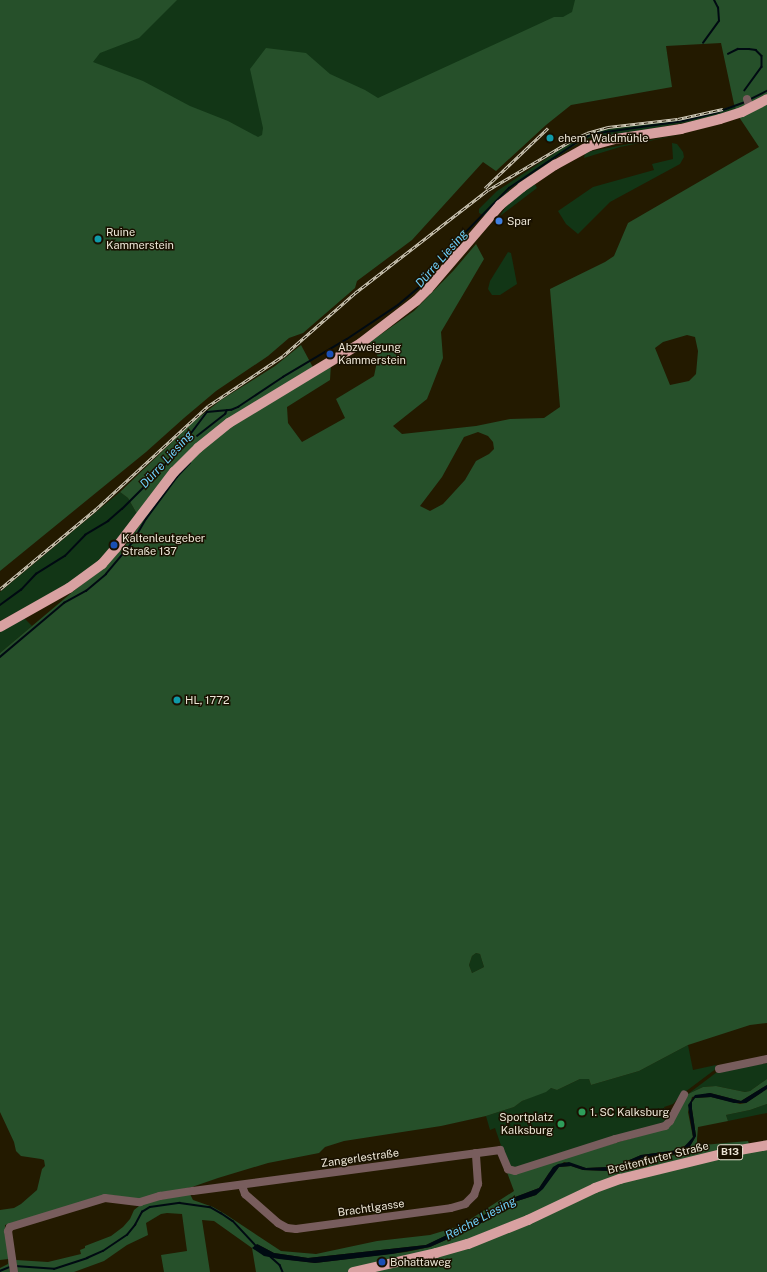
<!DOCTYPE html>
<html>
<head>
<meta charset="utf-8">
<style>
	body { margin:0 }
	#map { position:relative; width:767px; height:1272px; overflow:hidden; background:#231a00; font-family:"Public Sans",sans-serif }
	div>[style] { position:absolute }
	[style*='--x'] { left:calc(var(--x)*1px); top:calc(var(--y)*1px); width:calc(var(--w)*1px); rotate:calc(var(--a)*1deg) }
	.green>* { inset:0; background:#123616 }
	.forest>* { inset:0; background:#26502a }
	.water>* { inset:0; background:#000a12 }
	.stream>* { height:1.5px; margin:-0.75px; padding:0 0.75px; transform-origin:0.75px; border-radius:0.75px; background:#000a12 }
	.minor>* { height:8px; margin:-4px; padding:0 4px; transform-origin:4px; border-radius:4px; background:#785d5d }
	.major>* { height:10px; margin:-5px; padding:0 5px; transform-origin:5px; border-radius:5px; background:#d8a1a1 }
	.rail>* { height:3px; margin-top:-1.5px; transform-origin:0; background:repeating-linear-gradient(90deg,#191100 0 4.5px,#d5cfbe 0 9px); box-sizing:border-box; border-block:1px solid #d5cfbe }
	.dots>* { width:11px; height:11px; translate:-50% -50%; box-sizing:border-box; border:2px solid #191100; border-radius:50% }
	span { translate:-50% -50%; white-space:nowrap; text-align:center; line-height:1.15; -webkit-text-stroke:3px #191100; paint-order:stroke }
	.shield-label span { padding:1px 3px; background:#191100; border:1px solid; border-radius:3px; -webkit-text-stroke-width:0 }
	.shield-label { font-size:10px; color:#ece6d6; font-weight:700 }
	.poi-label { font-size:11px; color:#ece6d6 }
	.left { translate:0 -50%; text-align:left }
	.right { translate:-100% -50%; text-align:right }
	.street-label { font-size:11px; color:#ece6d6 }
	.water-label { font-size:12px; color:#6ecff8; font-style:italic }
</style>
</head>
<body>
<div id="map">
	<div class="green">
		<div style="clip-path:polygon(65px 0,676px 0,212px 228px,33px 21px)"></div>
		<div style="clip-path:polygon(742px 103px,745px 105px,732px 111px,703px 119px,646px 130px,589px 138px,572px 147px,511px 188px,485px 216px,479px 213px,479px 209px,497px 191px,579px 137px,600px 130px,693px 118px)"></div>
		<div style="clip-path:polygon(683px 134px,620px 147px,584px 158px,585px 154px,588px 152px,602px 149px)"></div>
		<div style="clip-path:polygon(672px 143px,677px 144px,683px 152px,684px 157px,680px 164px,610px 202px,578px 234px,566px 224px,558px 211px,593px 187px,654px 170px,652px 164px,673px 159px)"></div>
		<div style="clip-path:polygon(535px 184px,537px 188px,500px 216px,508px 203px)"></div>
		<div style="clip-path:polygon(508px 252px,511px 253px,517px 284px,500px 295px,492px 295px,488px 289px,490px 281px)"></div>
		<div style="clip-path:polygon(120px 492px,128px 498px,137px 514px,108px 551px,91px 568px,64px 586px,0 621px,0 592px)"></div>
		<div style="clip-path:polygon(22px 616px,32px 626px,0 653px,0 629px)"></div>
		<div style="clip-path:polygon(476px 953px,480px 954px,484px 967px,472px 973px,469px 965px,472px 956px)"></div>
		<div style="clip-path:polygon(688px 1045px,693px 1070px,716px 1065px,717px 1068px,681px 1095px,673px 1104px,664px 1107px,668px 1118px,666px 1122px,517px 1168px,508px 1166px,495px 1128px,490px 1130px,486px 1116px,514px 1107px,522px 1101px,551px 1088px,557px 1090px,580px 1079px,589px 1079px,591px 1085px,639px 1071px)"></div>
		<div style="clip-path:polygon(767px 1063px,767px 1079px,750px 1091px,745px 1092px,716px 1086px,703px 1087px,688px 1094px,717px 1072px)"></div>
		<div style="clip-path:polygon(767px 1104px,767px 1113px,728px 1121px,726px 1115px,750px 1110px)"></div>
	</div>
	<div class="forest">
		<div style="clip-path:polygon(evenodd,0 0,177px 0,139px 38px,100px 53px,93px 62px,143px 81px,190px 106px,228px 121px,258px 137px,262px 135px,263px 128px,250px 69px,266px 48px,306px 53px,330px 74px,365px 90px,378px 98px,554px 17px,563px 17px,572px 12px,575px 0,767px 0,767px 1023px,750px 1025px,688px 1045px,639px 1071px,591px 1085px,589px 1079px,580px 1079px,557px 1090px,551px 1088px,546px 1092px,522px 1101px,514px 1107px,486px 1116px,441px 1126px,344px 1141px,325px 1147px,319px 1153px,268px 1163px,218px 1178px,192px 1187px,141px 1199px,127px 1199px,113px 1195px,104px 1196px,5px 1225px,10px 1272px,0 1272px,0 1268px,8px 1264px,8px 1259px,0 1260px,0 1210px,14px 1208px,21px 1204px,37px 1190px,42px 1169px,45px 1166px,44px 1160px,41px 1159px,21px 1156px,16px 1151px,14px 1142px,0 1112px,0 653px,76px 589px,101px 570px,124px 547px,144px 519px,137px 514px,128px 498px,120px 492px,193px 422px,221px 400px,275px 366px,301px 345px,316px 373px,331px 364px,330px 380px,287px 407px,288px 423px,302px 442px,345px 418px,336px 399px,374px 376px,378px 357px,370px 342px,414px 311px,454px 270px,476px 244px,484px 259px,441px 332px,443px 358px,427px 399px,393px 426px,402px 434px,476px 426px,510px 419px,544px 418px,560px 407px,550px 289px,605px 262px,614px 256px,628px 223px,759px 147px,739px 117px,734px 104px,721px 43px,666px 46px,672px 87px,571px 105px,546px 125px,496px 171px,483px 162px,412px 240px,357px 281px,355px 288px,303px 333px,289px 338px,268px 356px,216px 391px,184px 418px,146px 452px,0 571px,0 0,687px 335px,695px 337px,698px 351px,696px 374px,689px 381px,670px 385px,655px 348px,663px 342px,687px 335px,0 0,478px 432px,488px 436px,493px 442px,494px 449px,489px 454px,476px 461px,465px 480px,443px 504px,430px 511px,420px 506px,442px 477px,464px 437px,478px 432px,0 0,476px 953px,480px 954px,484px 967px,472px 973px,469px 965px,472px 956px,476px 953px)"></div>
		<div style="clip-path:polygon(767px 1079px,767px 1085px,741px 1101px,710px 1093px,692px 1097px,688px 1112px,693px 1137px,689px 1143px,678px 1150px,641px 1155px,618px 1165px,608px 1167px,586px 1168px,564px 1162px,549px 1173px,539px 1188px,510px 1199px,470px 1224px,426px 1245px,308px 1258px,274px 1253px,257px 1244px,274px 1258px,315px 1263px,406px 1252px,430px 1247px,477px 1226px,505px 1205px,536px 1195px,559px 1167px,571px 1166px,583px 1170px,609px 1171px,632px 1164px,642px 1158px,658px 1157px,689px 1148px,696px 1136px,692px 1109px,692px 1102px,695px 1098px,711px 1097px,740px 1104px,746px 1103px,767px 1089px,767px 1104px,750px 1110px,726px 1115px,728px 1121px,698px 1127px,697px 1139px,697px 1143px,703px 1145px,748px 1141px,749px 1144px,767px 1147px,767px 1272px,256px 1272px,252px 1248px,214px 1221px,202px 1220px,210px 1272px,164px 1272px,161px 1255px,187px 1251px,182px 1214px,167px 1213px,161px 1214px,146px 1223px,148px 1235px,127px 1245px,104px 1261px,74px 1272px,17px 1272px,16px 1260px,48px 1262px,81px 1254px,80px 1250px,85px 1248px,85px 1246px,111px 1236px,123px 1227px,130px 1219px,134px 1210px,143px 1203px,190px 1194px,193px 1200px,213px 1207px,225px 1214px,281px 1251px,316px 1254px,377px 1241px,430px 1235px,460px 1226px,514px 1191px,505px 1167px,507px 1170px,542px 1164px,657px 1131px,688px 1094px,703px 1087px,716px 1086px,745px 1092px,750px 1091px)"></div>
	</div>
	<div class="water">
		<div style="clip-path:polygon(767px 1085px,767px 1089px,746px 1103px,734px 1103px,711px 1097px,695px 1098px,692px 1102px,692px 1109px,696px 1136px,689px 1148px,679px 1154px,642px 1158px,632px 1164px,609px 1171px,583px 1170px,571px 1166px,559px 1167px,543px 1189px,536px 1195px,505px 1205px,477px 1226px,430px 1247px,392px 1254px,315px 1263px,279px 1259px,264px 1256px,252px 1248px,257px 1244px,274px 1253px,308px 1258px,426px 1245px,470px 1224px,510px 1199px,539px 1188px,553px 1167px,558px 1164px,569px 1162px,586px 1168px,608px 1167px,618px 1165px,641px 1155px,678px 1150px,684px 1147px,693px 1137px,688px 1105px,695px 1095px,710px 1093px,741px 1101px)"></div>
	</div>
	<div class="stream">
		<div style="--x:703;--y:43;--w:27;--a:-54"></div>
		<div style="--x:719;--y:21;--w:13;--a:-94"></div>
		<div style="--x:718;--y:8;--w:9;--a:-117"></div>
		<div style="--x:728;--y:54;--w:11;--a:-27"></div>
		<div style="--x:738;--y:49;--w:11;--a:0"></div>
		<div style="--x:749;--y:49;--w:7;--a:8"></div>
		<div style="--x:756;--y:50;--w:8;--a:45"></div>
		<div style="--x:762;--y:56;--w:11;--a:90"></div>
		<div style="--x:762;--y:67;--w:29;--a:126"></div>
		<div style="--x:751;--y:99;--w:18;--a:-27"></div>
		<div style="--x:197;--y:436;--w:36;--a:-38"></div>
		<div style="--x:225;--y:414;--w:4;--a:-63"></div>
		<div style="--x:0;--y:605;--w:26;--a:-36"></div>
		<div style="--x:21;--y:590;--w:22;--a:-47"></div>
		<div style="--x:36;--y:574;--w:34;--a:-32"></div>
		<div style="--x:65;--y:556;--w:29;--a:-46"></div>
		<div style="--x:85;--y:535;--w:27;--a:-31"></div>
		<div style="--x:108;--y:521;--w:18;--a:-41"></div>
		<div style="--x:122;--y:509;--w:49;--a:-45"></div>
		<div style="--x:157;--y:474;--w:35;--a:-49"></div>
		<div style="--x:180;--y:448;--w:45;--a:-53.1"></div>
		<div style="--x:207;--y:412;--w:24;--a:-5"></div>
		<div style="--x:231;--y:410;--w:8;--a:-23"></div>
		<div style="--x:238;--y:407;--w:54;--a:-33.7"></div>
		<div style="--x:283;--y:377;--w:74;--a:-30.7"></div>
		<div style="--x:347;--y:339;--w:61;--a:-33.7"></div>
		<div style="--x:398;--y:305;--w:35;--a:-40"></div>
		<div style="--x:425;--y:282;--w:49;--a:-52.4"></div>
		<div style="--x:455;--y:243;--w:77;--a:-45.5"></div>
		<div style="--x:509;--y:188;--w:81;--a:-33.9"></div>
		<div style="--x:576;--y:143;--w:18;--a:-29"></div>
		<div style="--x:592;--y:134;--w:92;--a:-8.1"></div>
		<div style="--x:683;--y:121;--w:36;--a:-14"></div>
		<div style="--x:718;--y:112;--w:30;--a:-20"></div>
		<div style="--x:0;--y:657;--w:84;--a:-40.2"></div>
		<div style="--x:64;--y:603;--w:25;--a:-29"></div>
		<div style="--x:86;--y:591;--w:26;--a:-40"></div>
		<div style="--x:106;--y:574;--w:40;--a:-50"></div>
		<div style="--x:132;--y:543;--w:28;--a:-60"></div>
		<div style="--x:146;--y:519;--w:52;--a:-53.6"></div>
		<div style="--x:177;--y:477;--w:19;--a:-47"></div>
		<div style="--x:271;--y:1257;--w:12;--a:42"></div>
		<div style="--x:280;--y:1265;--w:8;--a:67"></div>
		<div style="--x:15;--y:1266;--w:39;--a:4"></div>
		<div style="--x:54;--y:1269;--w:35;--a:-18"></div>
		<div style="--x:87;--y:1258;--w:17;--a:-24"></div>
		<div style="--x:103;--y:1251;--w:29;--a:-34"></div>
		<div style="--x:127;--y:1235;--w:13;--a:-51"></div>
		<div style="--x:135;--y:1225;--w:15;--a:-62"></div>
		<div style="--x:142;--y:1212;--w:9;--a:-32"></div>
		<div style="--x:150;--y:1207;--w:30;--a:-8"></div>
		<div style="--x:180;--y:1203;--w:30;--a:8"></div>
		<div style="--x:210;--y:1207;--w:13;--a:29"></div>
		<div style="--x:221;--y:1213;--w:14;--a:34"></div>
		<div style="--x:233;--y:1221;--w:34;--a:47"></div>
		<div style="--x:0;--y:1271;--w:11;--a:-22"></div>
	</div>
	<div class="minor">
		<div style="--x:747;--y:99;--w:9;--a:72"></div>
		<div style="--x:719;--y:1069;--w:49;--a:-11.8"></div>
		<div style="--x:242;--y:1186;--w:9;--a:69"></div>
		<div style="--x:245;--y:1194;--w:44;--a:41.3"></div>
		<div style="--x:278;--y:1223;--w:10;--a:29"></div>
		<div style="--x:287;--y:1228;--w:9;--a:6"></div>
		<div style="--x:296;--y:1229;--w:156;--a:-7.7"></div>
		<div style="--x:451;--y:1208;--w:15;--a:-16"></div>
		<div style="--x:465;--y:1204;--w:13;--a:-45"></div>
		<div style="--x:474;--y:1195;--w:12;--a:-70"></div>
		<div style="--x:478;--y:1184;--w:31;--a:-94"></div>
		<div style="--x:14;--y:1272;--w:41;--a:-98.3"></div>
		<div style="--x:8;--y:1231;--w:4;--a:-63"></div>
		<div style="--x:10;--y:1227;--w:99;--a:-17"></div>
		<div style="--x:105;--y:1198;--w:35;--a:7"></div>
		<div style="--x:140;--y:1202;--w:21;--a:-17"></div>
		<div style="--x:160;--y:1196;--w:33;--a:-9"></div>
		<div style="--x:193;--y:1191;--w:310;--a:-7.6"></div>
		<div style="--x:500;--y:1150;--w:21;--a:67"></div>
		<div style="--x:508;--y:1169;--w:7;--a:16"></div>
		<div style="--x:515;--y:1171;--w:105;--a:-17.7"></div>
		<div style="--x:615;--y:1139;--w:52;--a:-14.6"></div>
		<div style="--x:665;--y:1126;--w:7;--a:-45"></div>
		<div style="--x:670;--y:1121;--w:30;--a:-62"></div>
	</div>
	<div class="major">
		<div style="--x:0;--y:627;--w:79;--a:-29.5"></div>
		<div style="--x:69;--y:588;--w:41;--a:-36"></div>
		<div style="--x:102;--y:564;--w:21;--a:-49"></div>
		<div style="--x:116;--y:548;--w:96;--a:-52.7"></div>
		<div style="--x:174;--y:472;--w:34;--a:-45"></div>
		<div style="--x:198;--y:448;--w:40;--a:-39"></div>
		<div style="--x:229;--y:423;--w:154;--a:-31.2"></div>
		<div style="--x:361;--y:343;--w:69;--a:-37.4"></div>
		<div style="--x:416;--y:301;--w:17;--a:-45"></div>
		<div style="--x:428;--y:289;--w:111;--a:-49.4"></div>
		<div style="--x:500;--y:205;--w:28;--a:-39"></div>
		<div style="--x:522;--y:187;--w:40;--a:-34"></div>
		<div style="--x:555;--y:165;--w:39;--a:-29"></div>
		<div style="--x:589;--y:146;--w:28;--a:-15"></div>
		<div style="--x:616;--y:139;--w:66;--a:-8.7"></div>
		<div style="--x:681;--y:129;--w:40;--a:-14.4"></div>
		<div style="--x:720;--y:119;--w:23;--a:-18"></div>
		<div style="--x:742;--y:112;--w:28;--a:-27"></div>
		<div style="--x:353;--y:1272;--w:85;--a:-12.9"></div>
		<div style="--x:436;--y:1253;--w:33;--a:-16"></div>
		<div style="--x:468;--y:1244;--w:65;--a:-21.8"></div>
		<div style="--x:528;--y:1220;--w:74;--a:-25.5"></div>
		<div style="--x:595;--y:1188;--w:27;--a:-20"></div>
		<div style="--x:620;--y:1179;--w:117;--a:-13.8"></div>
		<div style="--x:734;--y:1151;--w:34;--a:-10"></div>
	</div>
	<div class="rail">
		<div style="--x:485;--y:188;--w:87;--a:-43.6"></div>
		<div style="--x:0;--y:589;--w:125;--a:-39.8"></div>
		<div style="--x:96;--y:509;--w:152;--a:-42.6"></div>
		<div style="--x:208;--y:406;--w:90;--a:-33.7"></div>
		<div style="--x:283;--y:356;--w:96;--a:-41.2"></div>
		<div style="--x:355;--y:293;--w:168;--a:-37.8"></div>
		<div style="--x:488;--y:190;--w:102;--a:-30.6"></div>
		<div style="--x:576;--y:138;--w:12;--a:-24"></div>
		<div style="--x:587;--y:133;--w:22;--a:-16"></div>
		<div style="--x:608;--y:127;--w:70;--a:-6.5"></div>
		<div style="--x:678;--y:119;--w:46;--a:-12.5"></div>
	</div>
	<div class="dots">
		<div style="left:550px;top:138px;background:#0f9aa8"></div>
		<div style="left:499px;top:221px;background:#3f7fe0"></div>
		<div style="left:98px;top:239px;background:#0f9aa8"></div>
		<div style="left:330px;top:354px;background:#1a4fb4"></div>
		<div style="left:114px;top:545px;background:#1a4fb4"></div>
		<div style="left:177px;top:700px;background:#0f9aa8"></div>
		<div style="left:582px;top:1112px;background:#2e9e5b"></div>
		<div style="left:561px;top:1124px;background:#2e9e5b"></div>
		<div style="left:382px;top:1262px;background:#1a4fb4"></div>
	</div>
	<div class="shield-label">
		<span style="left:730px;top:1152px">B13</span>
	</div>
	<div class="poi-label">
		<span class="left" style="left:558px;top:138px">ehem. Waldmühle</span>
		<span class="left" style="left:507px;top:221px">Spar</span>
		<span class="left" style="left:106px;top:239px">Ruine<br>Kammerstein</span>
		<span class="left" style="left:338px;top:354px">Abzweigung<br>Kammerstein</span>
		<span class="left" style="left:122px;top:545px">Kaltenleutgeber<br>Straße 137</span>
		<span class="left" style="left:185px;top:700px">HL, 1772</span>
		<span class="left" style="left:590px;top:1112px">1. SC Kalksburg</span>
		<span class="right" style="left:553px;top:1124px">Sportplatz<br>Kalksburg</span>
		<span class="left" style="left:390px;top:1262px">Bohattaweg</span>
	</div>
	<div class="street-label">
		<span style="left:360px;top:1158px;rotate:-8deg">Zangerlestraße</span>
		<span style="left:658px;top:1158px;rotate:-14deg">Breitenfurter Straße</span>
		<span style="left:371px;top:1208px;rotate:-8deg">Brachtlgasse</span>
	</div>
	<div class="water-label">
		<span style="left:442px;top:259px;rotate:-49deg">Dürre Liesing</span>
		<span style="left:167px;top:460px;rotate:-48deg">Dürre Liesing</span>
		<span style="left:481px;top:1219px;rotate:-28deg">Reiche Liesing</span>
	</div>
</div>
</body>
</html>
